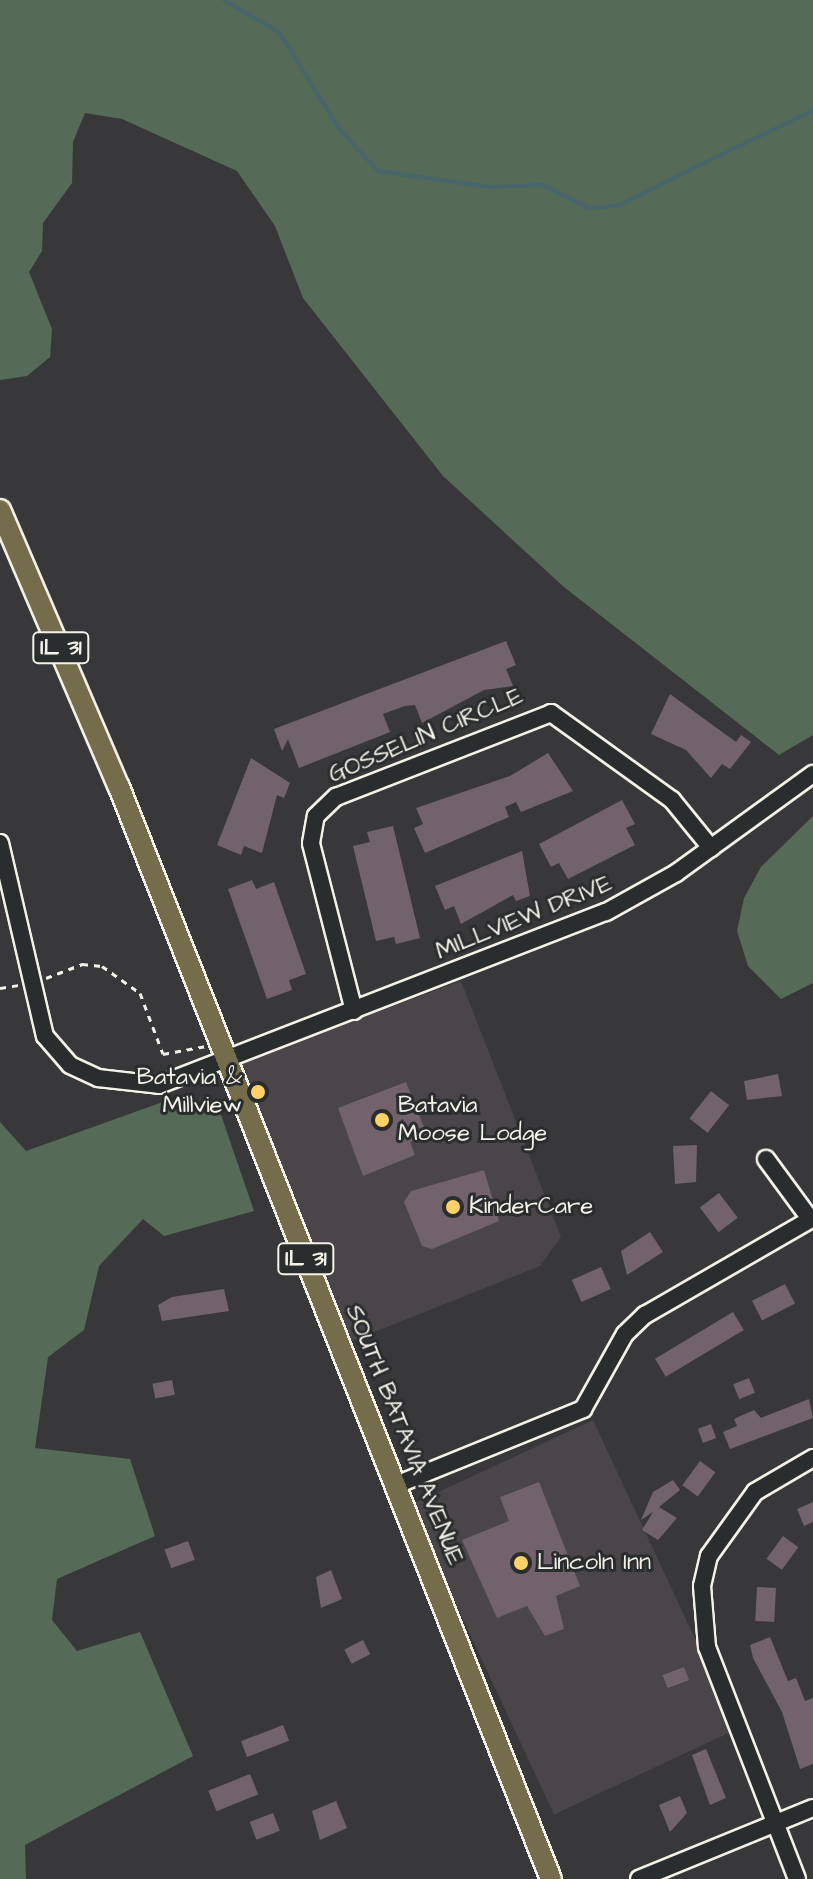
<!DOCTYPE html>
<html>
<head>
<meta charset="utf-8">
<style>
	body { margin:0 }
	#map { position:relative; width:813px; height:1879px; overflow:hidden; background:#38383a; font-family:"Architects Daughter",sans-serif }
	div>[style] { position:absolute }
	[style*='--x'] { left:calc(var(--x)*1px); top:calc(var(--y)*1px); width:calc(var(--w)*1px); rotate:calc(var(--a)*1deg) }
	.built>* { inset:0; background:#494549; transform-origin:0 0 }
	.green>* { inset:0; background:#556b57 }
	.stream>* { height:4px; margin:-2px; padding:0 2px; transform-origin:2px; border-radius:2px; background:#48666c }
	.building>* { inset:0; background:#72626c; transform-origin:0 0 }
	.path>* { height:3px; margin-top:-1.5px; transform-origin:0; background:repeating-linear-gradient(90deg,#f4f1e8 0 6px,transparent 0 12px) }
	.roads { filter:drop-shadow(2px 0 #f4f1e8) drop-shadow(-2px 0 #f4f1e8) drop-shadow(0 2px #f4f1e8) drop-shadow(0 -2px #f4f1e8) }
	.minor>* { height:16px; margin:-8px; padding:0 8px; transform-origin:8px; border-radius:8px; background:#2a2d2e }
	.major>* { height:20px; margin:-10px; padding:0 10px; transform-origin:10px; border-radius:10px; background:#746c4b }
	.dots>* { width:22px; height:22px; translate:-50% -50%; box-sizing:border-box; border:4px solid #2a2d2e; border-radius:50% }
	span { translate:-50% -50%; white-space:nowrap; text-align:center; line-height:1.15; -webkit-text-stroke:6px #2a2d2e; paint-order:stroke }
	.shield-label span { padding:2px 6px; background:#2a2d2e; border:2px solid; border-radius:6px; -webkit-text-stroke-width:0 }
	.shield-label { font-size:22px; color:#f4f1e8; font-weight:700 }
	.street-label { font-size:24px; color:#f4f1e8 }
	.poi-label { font-size:24px; color:#f4f1e8 }
	.right { translate:-100% -50%; text-align:right }
	.left { translate:0 -50%; text-align:left }
</style>
</head>
<body>
<div id="map">
	<div class="built">
		<div style="clip-path:polygon(461px 981px,561px 1237px,540px 1266px,344px 1344px,237px 1064px)"></div>
		<div style="left:593px;top:1420px;width:341px;height:202px;rotate:65deg"></div>
	</div>
	<div class="green">
		<div style="clip-path:polygon(0 0,813px 0,813px 735px,779px 755px,564px 587px,443px 476px,303px 298px,275px 226px,237px 171px,122px 119px,85px 113px,73px 142px,72px 183px,43px 223px,42px 251px,29px 272px,52px 329px,50px 357px,27px 376px,0 380px)"></div>
		<div style="clip-path:polygon(813px 816px,813px 983px,781px 999px,748px 966px,737px 931px,744px 898px,761px 867px)"></div>
		<div style="clip-path:polygon(174px 1098px,219px 1109px,254px 1211px,164px 1236px,143px 1219px,99px 1266px,84px 1330px,48px 1357px,35px 1448px,130px 1459px,155px 1536px,57px 1579px,52px 1620px,77px 1651px,140px 1632px,193px 1756px,25px 1845px,26px 1879px,0 1879px,0 1122px,26px 1151px)"></div>
	</div>
	<div class="stream">
		<div style="--x:224;--y:0;--w:64;--a:30.2"></div>
		<div style="--x:279;--y:32;--w:115;--a:58.1"></div>
		<div style="--x:340;--y:130;--w:56;--a:47.2"></div>
		<div style="--x:378;--y:171;--w:113;--a:8.1"></div>
		<div style="--x:490;--y:187;--w:53;--a:-2.2"></div>
		<div style="--x:543;--y:185;--w:51;--a:26.6"></div>
		<div style="--x:589;--y:208;--w:28;--a:-4"></div>
		<div style="--x:617;--y:206;--w:218;--a:-26.1"></div>
	</div>
	<div class="building">
		<div style="clip-path:polygon(506px 641px,516px 665px,506px 669px,513px 686px,484px 690px,422px 723px,415px 705px,405px 706px,383px 714px,390px 732px,299px 768px,288px 739px,282px 751px,274px 729px)"></div>
		<div style="clip-path:polygon(670px 694px,736px 742px,741px 735px,751px 742px,730px 769px,722px 764px,711px 778px,686px 750px,651px 734px)"></div>
		<div style="clip-path:polygon(548px 753px,573px 791px,521px 812px,516px 802px,505px 807px,509px 817px,425px 853px,414px 828px,423px 824px,416px 808px,510px 776px)"></div>
		<div style="clip-path:polygon(251px 758px,290px 783px,284px 798px,277px 795px,262px 853px,244px 846px,241px 855px,217px 845px)"></div>
		<div style="clip-path:polygon(622px 800px,635px 824px,626px 828px,635px 845px,568px 879px,559px 863px,551px 867px,539px 844px)"></div>
		<div style="clip-path:polygon(393px 826px,420px 938px,396px 944px,394px 937px,376px 941px,353px 846px,370px 842px,367px 832px)"></div>
		<div style="clip-path:polygon(522px 851px,530px 896px,516px 901px,513px 895px,461px 924px,454px 906px,445px 910px,435px 886px)"></div>
		<div style="clip-path:polygon(252px 880px,256px 889px,274px 882px,306px 974px,289px 980px,292px 990px,267px 999px,228px 889px)"></div>
		<div style="clip-path:polygon(778px 1074px,782px 1096px,747px 1100px,744px 1081px)"></div>
		<div style="clip-path:polygon(406px 1082px,427px 1135px,410px 1142px,415px 1155px,363px 1176px,338px 1108px)"></div>
		<div style="left:711px;top:1091px;width:23px;height:35px;rotate:38deg"></div>
		<div style="clip-path:polygon(697px 1145px,696px 1182px,675px 1184px,673px 1146px)"></div>
		<div style="clip-path:polygon(484px 1170px,499px 1221px,432px 1249px,422px 1246px,404px 1202px,411px 1191px)"></div>
		<div style="left:719px;top:1193px;width:31px;height:24px;rotate:53deg"></div>
		<div style="clip-path:polygon(650px 1232px,663px 1252px,627px 1275px,621px 1251px)"></div>
		<div style="left:601px;top:1267px;width:24px;height:32px;rotate:66deg"></div>
		<div style="left:785px;top:1284px;width:22px;height:37px;rotate:63deg"></div>
		<div style="clip-path:polygon(224px 1289px,229px 1311px,162px 1321px,158px 1305px,172px 1297px)"></div>
		<div style="left:733px;top:1312px;width:21px;height:91px;rotate:59deg"></div>
		<div style="left:749px;top:1378px;width:16px;height:17px;rotate:68deg"></div>
		<div style="left:172px;top:1380px;width:15px;height:20px;rotate:79deg"></div>
		<div style="clip-path:polygon(809px 1399px,813px 1418px,730px 1449px,723px 1432px,737px 1426px,734px 1419px,754px 1410px,761px 1418px)"></div>
		<div style="left:711px;top:1424px;width:15px;height:14px;rotate:70deg"></div>
		<div style="left:700px;top:1461px;width:19px;height:30px;rotate:36deg"></div>
		<div style="clip-path:polygon(673px 1480px,680px 1490px,659px 1507px,677px 1518px,658px 1540px,642px 1530px,653px 1512px,641px 1520px,653px 1492px)"></div>
		<div style="clip-path:polygon(539px 1482px,580px 1586px,556px 1596px,564px 1629px,545px 1636px,527px 1606px,497px 1618px,462px 1540px,509px 1521px,500px 1497px)"></div>
		<div style="clip-path:polygon(813px 1502px,813px 1522px,804px 1526px,797px 1509px)"></div>
		<div style="left:783px;top:1536px;width:19px;height:28px;rotate:36deg"></div>
		<div style="left:188px;top:1541px;width:20px;height:25px;rotate:70deg"></div>
		<div style="clip-path:polygon(331px 1570px,342px 1599px,321px 1608px,316px 1577px)"></div>
		<div style="left:757px;top:1587px;width:19px;height:34px;rotate:3deg"></div>
		<div style="clip-path:polygon(770px 1637px,788px 1681px,796px 1678px,805px 1701px,813px 1698px,813px 1764px,800px 1769px,782px 1712px,753px 1658px,750px 1645px)"></div>
		<div style="left:363px;top:1640px;width:16px;height:21px;rotate:63deg"></div>
		<div style="left:684px;top:1667px;width:14px;height:23px;rotate:69deg"></div>
		<div style="left:283px;top:1725px;width:17px;height:45px;rotate:69deg"></div>
		<div style="clip-path:polygon(706px 1749px,726px 1798px,710px 1805px,692px 1755px)"></div>
		<div style="left:250px;top:1774px;width:22px;height:45px;rotate:68deg"></div>
		<div style="clip-path:polygon(680px 1796px,687px 1813px,670px 1832px,659px 1805px)"></div>
		<div style="clip-path:polygon(336px 1801px,347px 1828px,320px 1840px,312px 1811px)"></div>
		<div style="left:273px;top:1813px;width:19px;height:25px;rotate:69deg"></div>
	</div>
	<div class="path">
		<div style="--x:46;--y:978;--w:39;--a:-21"></div>
		<div style="--x:82;--y:964;--w:20;--a:6"></div>
		<div style="--x:102;--y:966;--w:47;--a:35.4"></div>
		<div style="--x:140;--y:993;--w:65;--a:69.3"></div>
		<div style="--x:163;--y:1054;--w:44;--a:-10.5"></div>
		<div style="--x:0;--y:988;--w:20;--a:-9"></div>
	</div>
	<div class="roads">
		<div class="minor">
			<div style="--x:0;--y:843;--w:198;--a:76.9"></div>
			<div style="--x:45;--y:1036;--w:38;--a:49"></div>
			<div style="--x:70;--y:1065;--w:31;--a:25"></div>
			<div style="--x:98;--y:1078;--w:61;--a:6.5"></div>
			<div style="--x:159;--y:1085;--w:479;--a:-21.2"></div>
			<div style="--x:606;--y:912;--w:80;--a:-29.1"></div>
			<div style="--x:676;--y:873;--w:169;--a:-35.9"></div>
			<div style="--x:354;--y:1011;--w:173;--a:-104.4"></div>
			<div style="--x:311;--y:843;--w:27;--a:-80"></div>
			<div style="--x:316;--y:816;--w:28;--a:-44"></div>
			<div style="--x:336;--y:797;--w:231;--a:-21.3"></div>
			<div style="--x:551;--y:713;--w:149;--a:35.7"></div>
			<div style="--x:672;--y:800;--w:62;--a:50.9"></div>
			<div style="--x:766;--y:1159;--w:74;--a:53.7"></div>
			<div style="--x:396;--y:1485;--w:202;--a:-22.1"></div>
			<div style="--x:583;--y:1409;--w:86;--a:-60.8"></div>
			<div style="--x:625;--y:1334;--w:28;--a:-44"></div>
			<div style="--x:645;--y:1315;--w:194;--a:-30"></div>
			<div style="--x:639;--y:1879;--w:188;--a:-22.2"></div>
			<div style="--x:797;--y:1879;--w:249;--a:-111.2"></div>
			<div style="--x:707;--y:1647;--w:61;--a:-94.7"></div>
			<div style="--x:702;--y:1586;--w:31;--a:-77"></div>
			<div style="--x:709;--y:1556;--w:79;--a:-54.3"></div>
			<div style="--x:755;--y:1492;--w:67;--a:-30.4"></div>
		</div>
		<div class="major">
			<div style="--x:0;--y:510;--w:301;--a:66.8"></div>
			<div style="--x:119;--y:787;--w:1174;--a:68.42"></div>
		</div>
	</div>
	<div class="dots">
		<div style="left:258px;top:1092px;background:#ffd166"></div>
		<div style="left:382px;top:1120px;background:#ffd166"></div>
		<div style="left:453px;top:1207px;background:#ffd166"></div>
		<div style="left:521px;top:1563px;background:#ffd166"></div>
	</div>
	<div class="shield-label">
		<span style="left:61px;top:648px">IL 31</span>
		<span style="left:306px;top:1259px">IL 31</span>
	</div>
	<div class="street-label">
		<span style="left:426px;top:736px;rotate:-23deg">GOSSELIN CIRCLE</span>
		<span style="left:524px;top:918px;rotate:-22deg">MILLVIEW DRIVE</span>
		<span style="left:404px;top:1435px;rotate:68deg">SOUTH BATAVIA AVENUE</span>
	</div>
	<div class="poi-label">
		<span class="right" style="left:242px;top:1092px">Batavia &amp;<br>Millview</span>
		<span class="left" style="left:398px;top:1120px">Batavia<br>Moose Lodge</span>
		<span class="left" style="left:469px;top:1207px">KinderCare</span>
		<span class="left" style="left:537px;top:1563px">Lincoln Inn</span>
	</div>
</div>
</body>
</html>
